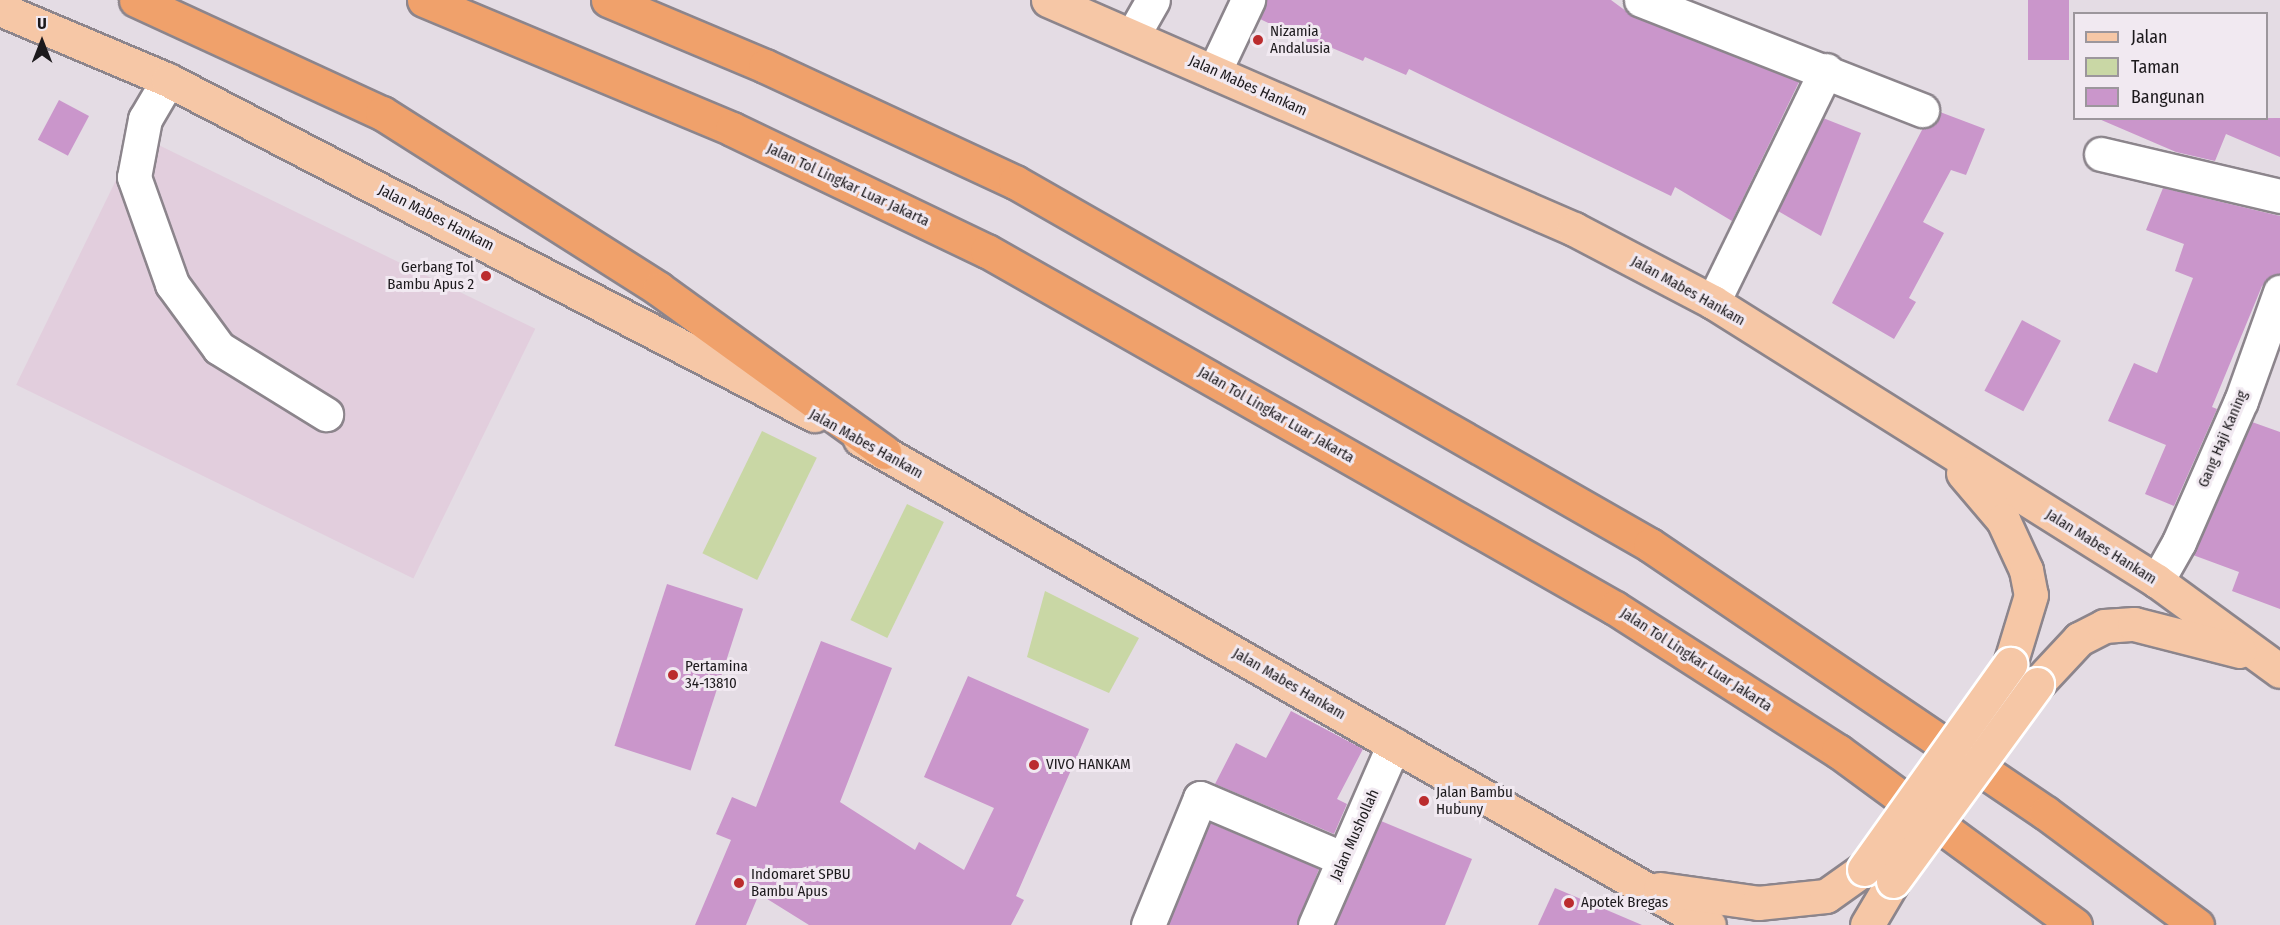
<!DOCTYPE html>
<html>
<head>
<meta charset="utf-8">
<style>
	body { margin:0 }
	#map { position:relative; width:2280px; height:925px; overflow:hidden; background:#e4dce4; font-family:"Fira Sans Condensed",sans-serif }
	div>[style] { position:absolute }
	[style*='--x'] { left:calc(var(--x)*1px); top:calc(var(--y)*1px); width:calc(var(--w)*1px); rotate:calc(var(--a)*1deg) }
	.industrial>* { inset:0; background:#e2cedd; transform-origin:0 0 }
	.green>* { inset:0; background:#c9d7a5; transform-origin:0 0 }
	.building>* { inset:0; background:#ca96cb; transform-origin:0 0 }
	.roads { filter:drop-shadow(2px 0 #8c858c) drop-shadow(-2px 0 #8c858c) drop-shadow(0 2px #8c858c) drop-shadow(0 -2px #8c858c) }
	.minor>* { height:33px; margin:-16.5px; padding:0 16.5px; transform-origin:16.5px; border-radius:16.5px; background:#fff }
	.major>* { height:33px; margin:-16.5px; padding:0 16.5px; transform-origin:16.5px; border-radius:16.5px; background:#f6c7a6 }
	.highway>* { height:33px; margin:-16.5px; padding:0 16.5px; transform-origin:16.5px; border-radius:16.5px; background:#f0a16b }
	.bridges { filter:drop-shadow(2px 0 #fff) drop-shadow(-2px 0 #fff) drop-shadow(0 2px #fff) drop-shadow(0 -2px #fff) }
	.major-bridge>* { height:33px; margin:-16.5px; padding:0 16.5px; transform-origin:16.5px; border-radius:16.5px; background:#f6c7a6 }
	.dots>* { width:16px; height:16px; translate:-50% -50%; box-sizing:border-box; border:3px solid #f1e9f1; border-radius:50% }
	span { translate:-50% -50%; white-space:nowrap; text-align:center; line-height:1.15; -webkit-text-stroke:6px #f1e9f1; paint-order:stroke }
	.poi-label { font-size:15px; color:#1c191c }
	.left { translate:0 -50%; text-align:left }
	.right { translate:-100% -50%; text-align:right }
	.street-label { font-size:15px; color:#1c191c }
	.legend { position:absolute; left:2073px; top:12px; width:195px; height:108px; box-sizing:border-box; background:#f1e9f1; border:2px solid #9c969c; margin:0; padding:8px 10px; list-style:none; font-size:18px; color:#1c191c }
	.legend li { display:flex; align-items:center; gap:12px; height:30px }
	.legend b { width:30px; border:2px solid #9c969c }
	.north { position:absolute; left:12px; top:12px; width:60px; height:60px; -webkit-text-stroke:4px #f1e9f1; paint-order:stroke; rotate:0deg; font-size:16px; font-weight:700; line-height:24px; text-align:center; color:#1c191c }
	.north::after { content:''; display:block; margin:auto; width:21px; height:27px; background:#1c191c; clip-path:polygon(50% 0,100% 100%,50% 72%,0 100%) }
</style>
</head>
<body>
<div id="map">
	<div class="industrial">
		<div style="left:138px;top:135px;width:442px;height:278px;rotate:26deg"></div>
	</div>
	<div class="green">
		<div style="left:762px;top:431px;width:61px;height:136px;rotate:26deg"></div>
		<div style="left:907px;top:504px;width:41px;height:129px;rotate:26deg"></div>
		<div style="clip-path:polygon(1045px 591px,1139px 638px,1109px 693px,1027px 657px)"></div>
	</div>
	<div class="building">
		<div style="clip-path:polygon(1266px 0,1611px 0,1634px 17px,1799px 82px,1732px 221px,1675px 187px,1671px 196px,1409px 69px,1406px 75px,1365px 57px,1363px 61px,1325px 45px,1322px 49px,1260px 19px)"></div>
		<div style="left:2028px;top:0;width:41px;height:60px"></div>
		<div style="left:59px;top:100px;width:34px;height:45px;rotate:28deg"></div>
		<div style="clip-path:polygon(1940px 112px,1985px 129px,1966px 175px,1951px 170px,1923px 222px,1944px 233px,1909px 298px,1916px 302px,1894px 339px,1832px 303px,1923px 128px,1934px 124px)"></div>
		<div style="clip-path:polygon(1823px 118px,1861px 133px,1821px 236px,1778px 211px)"></div>
		<div style="clip-path:polygon(2280px 118px,2280px 157px,2226px 134px,2215px 161px,2176px 152px,2099px 119px)"></div>
		<div style="clip-path:polygon(2163px 188px,2280px 216px,2280px 274px,2262px 286px,2212px 407px,2217px 409px,2174px 506px,2145px 494px,2166px 445px,2108px 421px,2134px 363px,2157px 373px,2193px 278px,2175px 271px,2184px 244px,2146px 230px)"></div>
		<div style="left:2022px;top:320px;width:44px;height:80px;rotate:28deg"></div>
		<div style="clip-path:polygon(2252px 422px,2280px 432px,2280px 609px,2232px 591px,2239px 572px,2193px 555px)"></div>
		<div style="left:667px;top:584px;width:80px;height:170px;rotate:18deg"></div>
		<div style="clip-path:polygon(821px 641px,892px 668px,840px 802px,915px 850px,919px 842px,964px 870px,994px 808px,924px 777px,968px 676px,1089px 729px,1016px 896px,1024px 900px,1011px 925px,809px 925px,759px 894px,746px 925px,695px 925px,731px 840px,716px 834px,732px 797px,756px 807px)"></div>
		<div style="clip-path:polygon(1291px 711px,1363px 749px,1337px 799px,1347px 804px,1334px 834px,1215px 784px,1236px 743px,1266px 758px)"></div>
		<div style="clip-path:polygon(1381px 821px,1472px 859px,1445px 925px,1335px 925px)"></div>
		<div style="clip-path:polygon(1210px 823px,1319px 869px,1297px 925px,1168px 925px)"></div>
		<div style="clip-path:polygon(1555px 888px,1642px 925px,1538px 925px)"></div>
	</div>
	<div class="roads">
		<div class="minor">
			<div style="--x:1641;--y:0;--w:302;--a:21.4"></div>
			<div style="--x:1133;--y:35;--w:40;--a:-60.3"></div>
			<div style="--x:1214;--y:72;--w:80;--a:-64.7"></div>
			<div style="--x:168;--y:80;--w:45;--a:120.5"></div>
			<div style="--x:145;--y:119;--w:59;--a:100.7"></div>
			<div style="--x:134;--y:177;--w:114;--a:70.4"></div>
			<div style="--x:172;--y:284;--w:79;--a:53.7"></div>
			<div style="--x:219;--y:348;--w:126;--a:31.7"></div>
			<div style="--x:2101;--y:154;--w:184;--a:13.2"></div>
			<div style="--x:1713;--y:302;--w:258;--a:-64"></div>
			<div style="--x:2157;--y:581;--w:45;--a:-60.6"></div>
			<div style="--x:2179;--y:542;--w:154;--a:-66.3"></div>
			<div style="--x:2241;--y:401;--w:116;--a:-70.3"></div>
			<div style="--x:1148;--y:925;--w:137;--a:-67.7"></div>
			<div style="--x:1200;--y:798;--w:156;--a:23"></div>
			<div style="--x:1315;--y:925;--w:197;--a:-66.4"></div>
		</div>
		<div class="major">
			<div style="--x:1048;--y:0;--w:574;--a:23.53"></div>
			<div style="--x:1574;--y:229;--w:157;--a:27.7"></div>
			<div style="--x:1713;--y:302;--w:524;--a:32.14"></div>
			<div style="--x:2157;--y:581;--w:152;--a:36.2"></div>
			<div style="--x:0;--y:9;--w:182;--a:22.9"></div>
			<div style="--x:168;--y:80;--w:728;--a:27.41"></div>
			<div style="--x:860;--y:439;--w:978;--a:29.79"></div>
			<div style="--x:1963;--y:473;--w:62;--a:49.6"></div>
			<div style="--x:2003;--y:520;--w:55;--a:65.3"></div>
			<div style="--x:2026;--y:570;--w:25;--a:79"></div>
			<div style="--x:2031;--y:595;--w:72;--a:106.9"></div>
			<div style="--x:2037;--y:684;--w:62;--a:-47"></div>
			<div style="--x:2079;--y:639;--w:28;--a:-27"></div>
			<div style="--x:2104;--y:626;--w:30;--a:-4"></div>
			<div style="--x:2134;--y:624;--w:109;--a:14.3"></div>
			<div style="--x:1660;--y:889;--w:99;--a:8.1"></div>
			<div style="--x:1758;--y:903;--w:68;--a:-5.9"></div>
			<div style="--x:1826;--y:896;--w:47;--a:-35.4"></div>
			<div style="--x:1867;--y:925;--w:51;--a:-59.4"></div>
		</div>
		<div class="highway">
			<div style="--x:136;--y:0;--w:271;--a:24.7"></div>
			<div style="--x:382;--y:113;--w:328;--a:32.4"></div>
			<div style="--x:659;--y:289;--w:278;--a:35.9"></div>
			<div style="--x:424;--y:0;--w:334;--a:22.7"></div>
			<div style="--x:732;--y:129;--w:283;--a:25.6"></div>
			<div style="--x:987;--y:251;--w:722;--a:29.62"></div>
			<div style="--x:1615;--y:608;--w:265;--a:32.7"></div>
			<div style="--x:1838;--y:751;--w:294;--a:36.3"></div>
			<div style="--x:608;--y:0;--w:170;--a:22.8"></div>
			<div style="--x:765;--y:66;--w:276;--a:24.9"></div>
			<div style="--x:1015;--y:182;--w:731;--a:29.75"></div>
			<div style="--x:1650;--y:545;--w:478;--a:34.1"></div>
			<div style="--x:2046;--y:813;--w:188;--a:36.6"></div>
		</div>
	</div>
	<div class="bridges">
		<div class="major-bridge">
			<div style="--x:1864;--y:869;--w:252;--a:-54.5"></div>
			<div style="--x:1893;--y:881;--w:244;--a:-53.8"></div>
		</div>
	</div>
	<div class="dots">
		<div style="left:1258px;top:40px;background:#bb2c2e"></div>
		<div style="left:486px;top:276px;background:#bb2c2e"></div>
		<div style="left:673px;top:675px;background:#bb2c2e"></div>
		<div style="left:1034px;top:765px;background:#bb2c2e"></div>
		<div style="left:1424px;top:801px;background:#bb2c2e"></div>
		<div style="left:739px;top:883px;background:#bb2c2e"></div>
		<div style="left:1569px;top:903px;background:#bb2c2e"></div>
	</div>
	<div class="poi-label">
		<span class="left" style="left:1270px;top:40px">Nizamia<br>Andalusia</span>
		<span class="right" style="left:474px;top:276px">Gerbang Tol<br>Bambu Apus 2</span>
		<span class="left" style="left:685px;top:675px">Pertamina<br>34-13810</span>
		<span class="left" style="left:1046px;top:765px">VIVO HANKAM</span>
		<span class="left" style="left:1436px;top:801px">Jalan Bambu<br>Hubuny</span>
		<span class="left" style="left:751px;top:883px">Indomaret SPBU<br>Bambu Apus</span>
		<span class="left" style="left:1581px;top:903px">Apotek Bregas</span>
	</div>
	<div class="street-label">
		<span style="left:1248px;top:86px;rotate:24deg">Jalan Mabes Hankam</span>
		<span style="left:848px;top:185px;rotate:25deg">Jalan Tol Lingkar Luar Jakarta</span>
		<span style="left:436px;top:218px;rotate:27deg">Jalan Mabes Hankam</span>
		<span style="left:1688px;top:291px;rotate:29deg">Jalan Mabes Hankam</span>
		<span style="left:1276px;top:415px;rotate:30deg">Jalan Tol Lingkar Luar Jakarta</span>
		<span style="left:2223px;top:439px;rotate:-67deg">Gang Haji Kaning</span>
		<span style="left:866px;top:444px;rotate:29deg">Jalan Mabes Hankam</span>
		<span style="left:2101px;top:547px;rotate:32deg">Jalan Mabes Hankam</span>
		<span style="left:1696px;top:660px;rotate:33deg">Jalan Tol Lingkar Luar Jakarta</span>
		<span style="left:1289px;top:684px;rotate:30deg">Jalan Mabes Hankam</span>
		<span style="left:1355px;top:835px;rotate:-66deg">Jalan Mushollah</span>
	</div>
	<ul class="legend">
	<li><b style="height:8px;background:#f6c7a6"></b>Jalan</li>
	<li><b style="height:16px;background:#c9d7a5"></b>Taman</li>
	<li><b style="height:16px;background:#ca96cb"></b>Bangunan</li>
	</ul>
	<div class="north">U</div>
</div>
</body>
</html>
